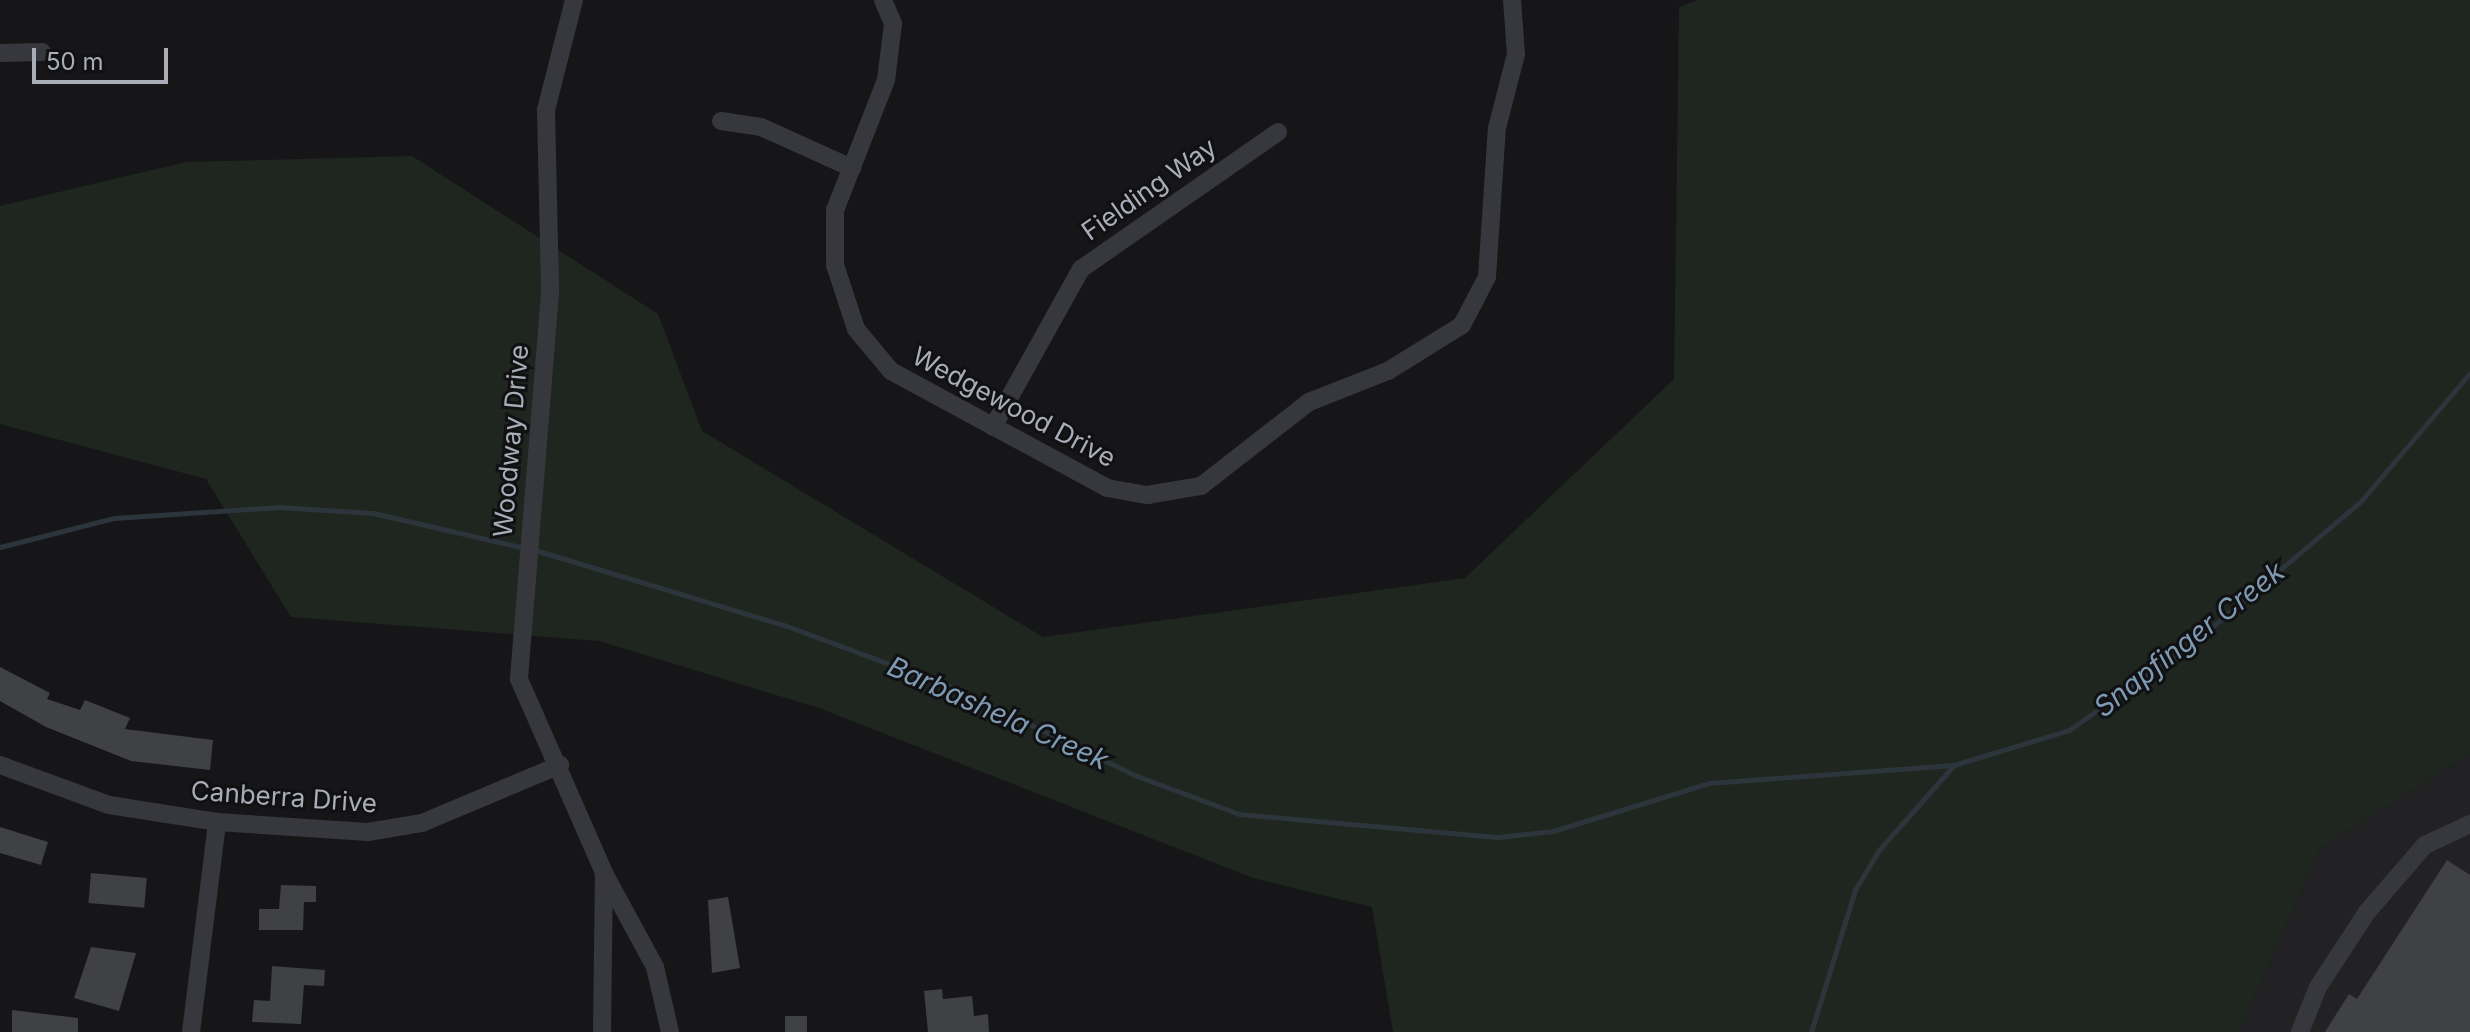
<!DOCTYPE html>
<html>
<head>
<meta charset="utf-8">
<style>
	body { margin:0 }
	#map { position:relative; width:2470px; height:1032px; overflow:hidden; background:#161618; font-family:Inter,sans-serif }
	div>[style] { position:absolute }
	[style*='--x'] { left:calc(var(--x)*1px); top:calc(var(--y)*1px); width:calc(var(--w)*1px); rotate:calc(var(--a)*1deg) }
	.built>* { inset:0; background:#222225 }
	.green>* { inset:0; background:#1e261f }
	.stream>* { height:5px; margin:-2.5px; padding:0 2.5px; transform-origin:2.5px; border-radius:2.5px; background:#2c353c }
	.building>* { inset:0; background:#404145; transform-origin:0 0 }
	.minor>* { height:18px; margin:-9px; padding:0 9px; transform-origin:9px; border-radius:9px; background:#37383d }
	span { translate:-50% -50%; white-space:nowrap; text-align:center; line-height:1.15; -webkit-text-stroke:6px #111113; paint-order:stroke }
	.street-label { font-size:26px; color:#a8adb8 }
	.water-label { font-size:28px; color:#7f9bb3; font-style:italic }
	.scale { position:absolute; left:32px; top:48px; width:136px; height:36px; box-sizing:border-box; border:4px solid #a8adb8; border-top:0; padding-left:10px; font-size:24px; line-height:28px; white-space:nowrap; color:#a8adb8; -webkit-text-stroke:6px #111113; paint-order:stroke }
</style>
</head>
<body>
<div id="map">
	<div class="built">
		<div style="clip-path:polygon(2470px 754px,2470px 1032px,2239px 1032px,2320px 848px)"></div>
	</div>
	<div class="green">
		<div style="clip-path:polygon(1698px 0,2470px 0,2470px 754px,2320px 848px,2239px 1032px,1393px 1032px,1372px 907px,1253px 878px,819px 708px,599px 641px,291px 617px,206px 479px,0 424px,0 206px,186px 162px,412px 156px,658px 314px,702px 431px,1043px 637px,1465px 578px,1674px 379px,1679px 7px)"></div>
	</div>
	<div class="stream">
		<div style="--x:0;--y:547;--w:118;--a:-14.3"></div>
		<div style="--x:114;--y:518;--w:164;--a:-3.8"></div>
		<div style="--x:278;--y:507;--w:95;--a:3.6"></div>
		<div style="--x:373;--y:513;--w:156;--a:13"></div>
		<div style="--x:535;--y:550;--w:260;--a:16.8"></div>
		<div style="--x:784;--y:625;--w:179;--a:20.3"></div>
		<div style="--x:952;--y:687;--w:205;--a:25.7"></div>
		<div style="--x:1137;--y:776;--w:109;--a:20.4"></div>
		<div style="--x:1239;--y:814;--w:261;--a:5.1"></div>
		<div style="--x:1499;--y:837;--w:54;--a:-6.3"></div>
		<div style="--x:1553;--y:831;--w:163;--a:-17.1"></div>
		<div style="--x:1709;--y:783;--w:246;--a:-4.2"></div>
		<div style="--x:1811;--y:1032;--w:149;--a:-72.8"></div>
		<div style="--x:1855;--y:890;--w:47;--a:-59"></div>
		<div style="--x:1879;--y:850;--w:113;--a:-48.6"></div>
		<div style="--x:1954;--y:765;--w:120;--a:-16.9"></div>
		<div style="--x:2069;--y:730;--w:150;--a:-35"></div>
		<div style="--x:2192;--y:644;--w:221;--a:-40.2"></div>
		<div style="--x:2361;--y:501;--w:168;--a:-49.6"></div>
	</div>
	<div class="building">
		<div style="clip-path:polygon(0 667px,50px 693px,47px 699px,80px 710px,85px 700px,130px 718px,125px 729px,213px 740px,210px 770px,131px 761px,46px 727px,0 701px)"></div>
		<div style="clip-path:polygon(0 827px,48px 842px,41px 865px,0 853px)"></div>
		<div style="clip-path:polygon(2447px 860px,2470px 875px,2470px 1032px,2325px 1032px,2349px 994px,2357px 999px)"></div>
		<div style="left:91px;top:873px;width:56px;height:30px;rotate:5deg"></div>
		<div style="clip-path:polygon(281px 885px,316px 886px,316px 902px,304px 902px,303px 930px,259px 930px,259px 909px,279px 909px)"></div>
		<div style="clip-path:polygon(728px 897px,740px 968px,712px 973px,708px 900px)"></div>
		<div style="clip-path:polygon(91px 947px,136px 953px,119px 1011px,74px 998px)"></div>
		<div style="clip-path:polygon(272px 966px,325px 970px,324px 986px,304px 985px,301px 1024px,252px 1022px,254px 1000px,270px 1001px)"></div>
		<div style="clip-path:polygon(942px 989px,943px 999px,972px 996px,974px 1016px,988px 1014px,989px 1032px,928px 1032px,924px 991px)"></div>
		<div style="clip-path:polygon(12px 1010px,78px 1018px,78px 1032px,12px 1032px)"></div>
		<div style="left:785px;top:1016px;width:22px;height:16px"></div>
	</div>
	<div class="minor">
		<div style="--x:574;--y:0;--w:114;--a:104.3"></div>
		<div style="--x:546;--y:110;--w:183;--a:88.7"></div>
		<div style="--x:550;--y:293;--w:387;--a:94.6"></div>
		<div style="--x:519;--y:679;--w:212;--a:66.3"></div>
		<div style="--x:604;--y:873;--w:107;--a:61.5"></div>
		<div style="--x:655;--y:967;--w:67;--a:77"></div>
		<div style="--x:883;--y:0;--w:26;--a:67"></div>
		<div style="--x:893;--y:24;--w:56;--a:97.1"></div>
		<div style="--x:886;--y:80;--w:140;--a:111.4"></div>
		<div style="--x:835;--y:210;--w:55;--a:90"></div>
		<div style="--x:835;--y:265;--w:67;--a:71.8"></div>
		<div style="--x:856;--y:329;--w:55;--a:50.2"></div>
		<div style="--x:891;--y:371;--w:246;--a:28.4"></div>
		<div style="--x:1107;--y:488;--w:41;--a:9.9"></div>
		<div style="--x:1147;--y:495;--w:55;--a:-9.5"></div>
		<div style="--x:1201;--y:486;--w:137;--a:-37.9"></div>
		<div style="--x:1309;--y:402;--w:85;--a:-21.4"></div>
		<div style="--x:1388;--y:371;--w:87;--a:-31.9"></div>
		<div style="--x:1462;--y:325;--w:54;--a:-62.5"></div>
		<div style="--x:1487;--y:277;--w:149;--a:-86.2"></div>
		<div style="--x:1497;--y:128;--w:76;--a:-75.6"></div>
		<div style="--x:1516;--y:54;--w:54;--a:-94.2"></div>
		<div style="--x:0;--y:53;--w:42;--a:-1.4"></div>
		<div style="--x:721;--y:121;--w:40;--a:8.5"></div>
		<div style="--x:761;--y:127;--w:100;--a:24.3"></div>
		<div style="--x:993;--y:427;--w:181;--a:-60.9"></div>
		<div style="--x:1081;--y:269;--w:240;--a:-34.8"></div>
		<div style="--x:0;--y:765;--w:116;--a:20.2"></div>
		<div style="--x:109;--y:805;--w:109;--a:8.9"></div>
		<div style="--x:217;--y:822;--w:151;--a:3.8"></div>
		<div style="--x:368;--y:832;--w:55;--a:-9.5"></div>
		<div style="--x:422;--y:823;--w:150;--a:-22.8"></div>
		<div style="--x:191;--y:1032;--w:212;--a:-82.9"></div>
		<div style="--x:602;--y:1032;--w:159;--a:-89.3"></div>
		<div style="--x:2300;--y:1032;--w:48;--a:-68.2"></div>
		<div style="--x:2318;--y:987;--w:90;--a:-56.8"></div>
		<div style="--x:2367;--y:912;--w:89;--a:-49.1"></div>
		<div style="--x:2425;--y:845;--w:50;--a:-25"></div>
	</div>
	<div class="street-label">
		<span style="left:1149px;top:189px;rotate:-35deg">Fielding Way</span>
		<span style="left:1014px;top:407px;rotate:28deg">Wedgewood Drive</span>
		<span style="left:511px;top:441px;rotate:-85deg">Woodway Drive</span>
		<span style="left:284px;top:797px;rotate:4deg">Canberra Drive</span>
	</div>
	<div class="water-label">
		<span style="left:2189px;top:639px;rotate:-38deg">Snapfinger Creek</span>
		<span style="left:998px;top:713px;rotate:24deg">Barbashela Creek</span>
	</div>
	<div class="scale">50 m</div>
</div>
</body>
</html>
